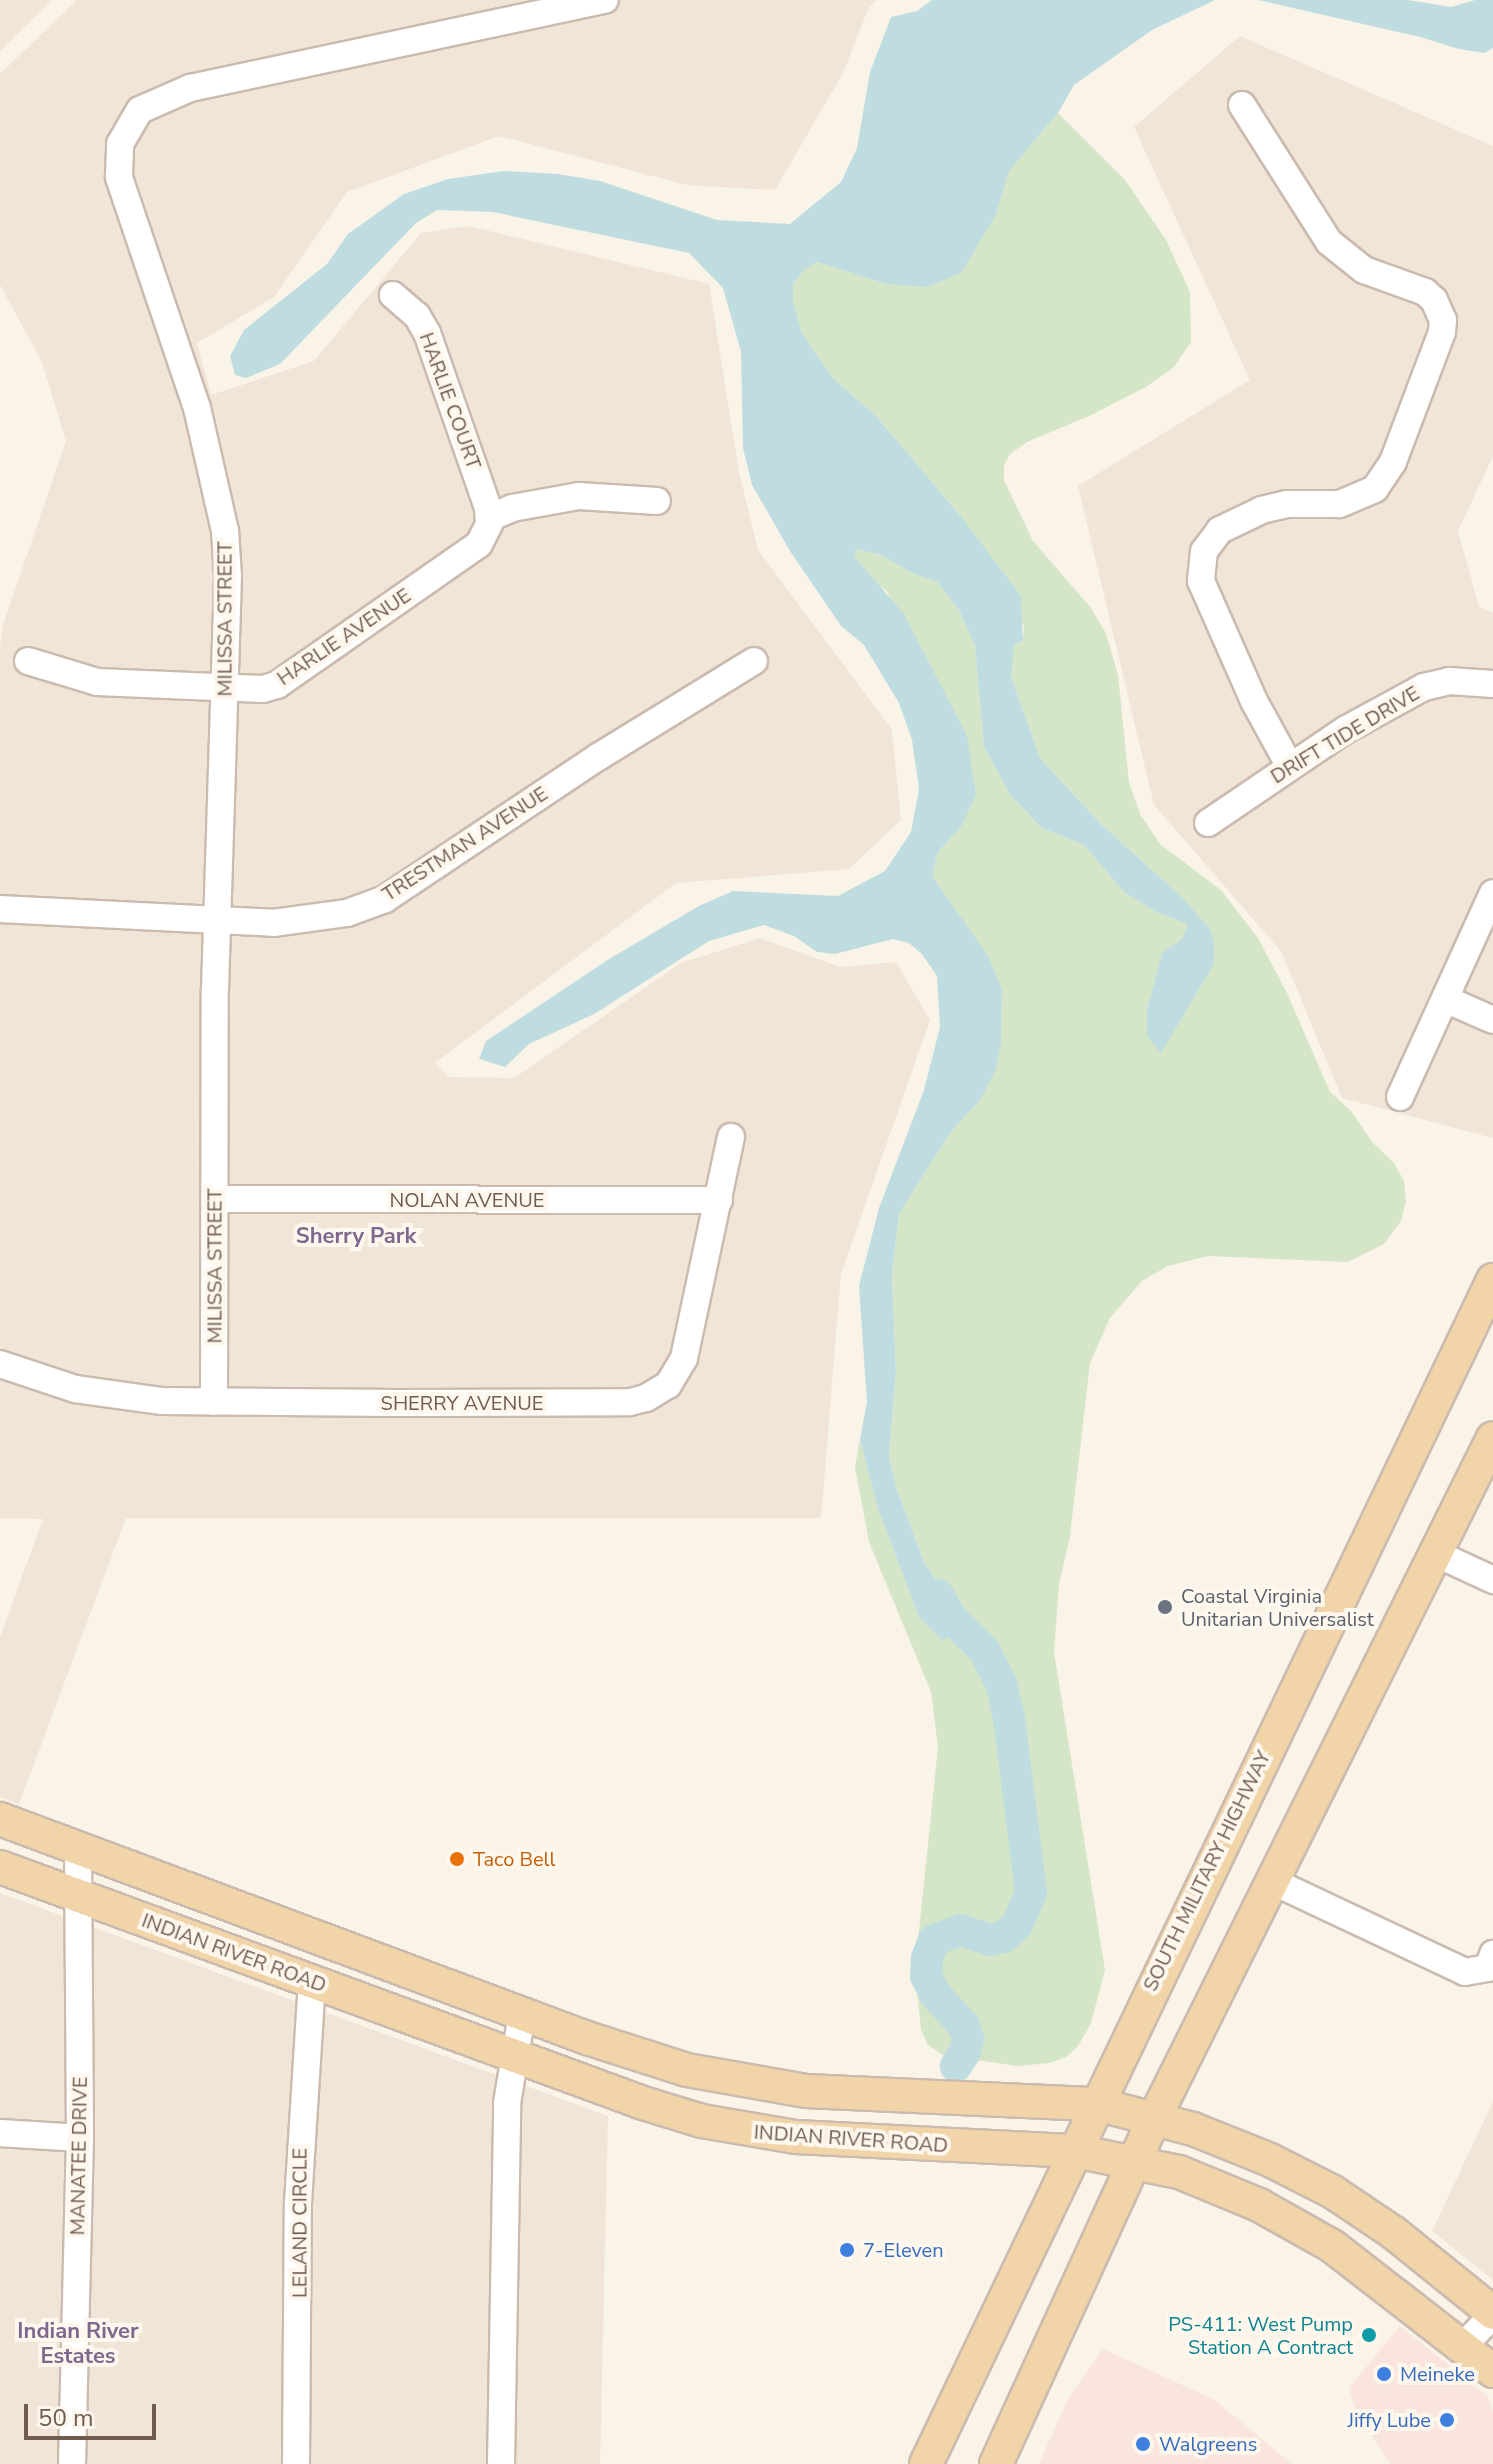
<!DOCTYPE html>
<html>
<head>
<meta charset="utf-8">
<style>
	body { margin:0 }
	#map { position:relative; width:1493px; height:2464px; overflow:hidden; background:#faf3e8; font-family:"Nunito Sans",sans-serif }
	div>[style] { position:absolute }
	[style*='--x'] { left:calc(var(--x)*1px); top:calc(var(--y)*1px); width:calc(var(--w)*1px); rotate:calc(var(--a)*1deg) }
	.residential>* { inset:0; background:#f1e5d8 }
	.commercial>* { inset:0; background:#f9e5de }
	.green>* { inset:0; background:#d5e6c8 }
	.water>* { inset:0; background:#bfdde1 }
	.river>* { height:32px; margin:-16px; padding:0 16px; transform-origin:16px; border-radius:16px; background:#bfdde1 }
	.roads { filter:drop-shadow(2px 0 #cbbbaf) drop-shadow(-2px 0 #cbbbaf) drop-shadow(0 2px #cbbbaf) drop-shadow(0 -2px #cbbbaf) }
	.minor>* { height:26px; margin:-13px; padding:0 13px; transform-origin:13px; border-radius:13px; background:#fff }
	.major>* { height:32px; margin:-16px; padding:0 16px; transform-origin:16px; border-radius:16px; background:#f1d5a9 }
	.dots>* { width:22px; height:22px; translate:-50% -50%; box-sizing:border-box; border:4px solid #fdf7ee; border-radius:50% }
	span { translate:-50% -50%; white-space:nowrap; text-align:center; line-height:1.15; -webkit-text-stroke:8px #fdf7ee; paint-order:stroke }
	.street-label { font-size:20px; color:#715b4f }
	.worship-label { font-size:20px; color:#5b616d }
	.left { translate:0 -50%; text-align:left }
	.food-label { font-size:20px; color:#c56008 }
	.shop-label { font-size:20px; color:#366cbe }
	.right { translate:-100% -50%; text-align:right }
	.culture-label { font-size:20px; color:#0d838f }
	.neighbourhood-label { font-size:22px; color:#7f678d; font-weight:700 }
	.scale { position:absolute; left:24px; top:2404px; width:132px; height:36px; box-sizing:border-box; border:4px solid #715b4f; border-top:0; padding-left:10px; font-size:24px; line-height:28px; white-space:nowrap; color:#715b4f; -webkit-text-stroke:6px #fdf7ee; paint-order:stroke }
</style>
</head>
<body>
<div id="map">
	<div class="residential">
		<div style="clip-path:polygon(0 0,52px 0,0 51px)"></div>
		<div style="clip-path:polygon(77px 0,877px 0,869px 7px,843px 73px,775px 190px,687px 185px,499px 136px,347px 192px,274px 297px,197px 343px,211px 395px,314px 361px,421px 233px,469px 226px,709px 284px,739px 472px,758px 550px,892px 730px,901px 820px,849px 869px,676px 883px,435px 1063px,449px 1077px,514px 1078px,681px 963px,760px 938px,840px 967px,896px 962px,930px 1020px,841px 1274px,821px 1518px,126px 1518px,19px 1804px,0 1797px,0 1637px,43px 1519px,0 1518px,0 648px,3px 625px,66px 441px,42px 362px,0 285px,0 74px)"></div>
		<div style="clip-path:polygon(1240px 36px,1493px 146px,1493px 456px,1458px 531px,1479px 607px,1493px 613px,1493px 1138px,1342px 1098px,1281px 951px,1154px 805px,1078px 486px,1250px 380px,1134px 127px)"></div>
		<div style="clip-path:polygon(0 1893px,608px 2116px,600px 2464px,0 2464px)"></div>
		<div style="clip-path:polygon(1493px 2102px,1493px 2280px,1432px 2231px)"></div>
	</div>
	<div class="commercial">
		<div style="clip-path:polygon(1400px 2326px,1488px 2397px,1493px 2413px,1493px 2464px,1390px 2464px,1356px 2412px,1349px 2388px)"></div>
		<div style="clip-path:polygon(1103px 2349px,1213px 2399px,1292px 2464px,1039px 2464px,1068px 2399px)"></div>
	</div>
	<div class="green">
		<div style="clip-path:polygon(1058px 113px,1125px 180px,1166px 240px,1190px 292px,1191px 342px,1174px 367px,1146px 387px,1089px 416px,1027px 442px,1010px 454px,1004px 465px,1004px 480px,1033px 541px,1091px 608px,1106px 634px,1118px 675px,1129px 782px,1140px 814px,1160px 844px,1221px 890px,1258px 938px,1287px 993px,1330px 1092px,1351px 1111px,1373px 1143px,1394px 1163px,1404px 1181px,1406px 1201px,1401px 1221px,1384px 1244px,1348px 1262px,1208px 1256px,1168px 1266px,1142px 1281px,1110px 1318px,1090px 1363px,1070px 1536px,1059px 1584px,1054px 1652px,1105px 1970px,1091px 2023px,1078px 2046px,1066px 2057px,1050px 2063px,1017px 2066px,943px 2055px,928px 2045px,921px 2030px,915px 1970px,938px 1747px,931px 1692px,869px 1542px,855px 1467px,860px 1439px,878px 1509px,919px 1617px,963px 1619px,924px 1562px,896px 1487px,889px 1455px,896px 1371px,892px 1275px,899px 1214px,950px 1133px,980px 1100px,932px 876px,938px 852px,961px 827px,888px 592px,875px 583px,854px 556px,856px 549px,881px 555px,912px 573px,937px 582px,959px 610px,975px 646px,984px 747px,1011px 796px,1042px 828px,1084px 845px,1124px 892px,1156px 912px,1189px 924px,1183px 939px,1162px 953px,1147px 1009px,1147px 1036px,1213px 964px,1210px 929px,1184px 899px,1100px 823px,1040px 758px,1011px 676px,1011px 656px,1014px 645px,1023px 640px,1024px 626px,959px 514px,877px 417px,832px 377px,802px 333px,793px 302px,793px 284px,804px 270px,817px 262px,886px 284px,996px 215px,1009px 171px)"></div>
	</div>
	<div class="water">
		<div style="clip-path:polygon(932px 0,1215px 0,1152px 30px,1074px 85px,1058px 113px,1009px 171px,996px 215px,961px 273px,927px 287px,886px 284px,817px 262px,804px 270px,793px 284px,793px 302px,802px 333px,832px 377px,877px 417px,959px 514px,1021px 596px,1023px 640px,1014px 645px,1011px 676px,1040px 758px,1100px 823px,1184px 899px,1210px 929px,1214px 941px,1214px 964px,1161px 1053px,1147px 1036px,1147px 1009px,1162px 953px,1182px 939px,1188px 924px,1156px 912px,1124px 892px,1084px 845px,1042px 828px,1011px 796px,984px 747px,975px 646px,959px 610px,937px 582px,912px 573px,881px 555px,856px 549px,854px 556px,904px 614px,967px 736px,976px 795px,961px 827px,938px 852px,932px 876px,988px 956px,1002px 989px,1001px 1042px,996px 1069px,980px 1100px,950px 1133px,899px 1214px,892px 1275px,896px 1371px,889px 1455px,896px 1487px,924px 1562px,963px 1619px,963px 1630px,942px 1640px,919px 1617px,878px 1509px,860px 1439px,867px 1402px,859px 1286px,879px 1208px,924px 1090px,940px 1027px,937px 976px,922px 954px,909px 943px,893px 939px,835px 954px,817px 952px,794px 936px,764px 925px,709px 941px,594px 1014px,529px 1044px,505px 1067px,479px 1059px,486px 1041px,609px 959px,699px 906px,733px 891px,838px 896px,885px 871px,911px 832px,919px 789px,912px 740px,899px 703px,864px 645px,841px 626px,790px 551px,752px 485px,743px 448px,741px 352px,723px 288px,689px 253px,493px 212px,437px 210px,416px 223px,280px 364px,246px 378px,235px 375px,230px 356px,244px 330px,327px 264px,348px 234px,404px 194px,448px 179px,503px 171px,558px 174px,600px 181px,717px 220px,790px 224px,841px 182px,857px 148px,870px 72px,891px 17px,917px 11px)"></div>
		<div style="clip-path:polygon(1258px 0,1408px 0,1451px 7px,1475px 0,1493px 0,1493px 48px,1485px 53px,1459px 49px,1420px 37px)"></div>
	</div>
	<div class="river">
		<div style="--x:938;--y:1595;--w:28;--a:60"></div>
		<div style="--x:952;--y:1619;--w:45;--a:44.1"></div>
		<div style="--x:984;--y:1650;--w:37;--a:63"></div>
		<div style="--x:1001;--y:1683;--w:37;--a:77"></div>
		<div style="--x:1009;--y:1719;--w:175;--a:82.8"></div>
		<div style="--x:1031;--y:1893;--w:35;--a:114"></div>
		<div style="--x:1017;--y:1925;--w:18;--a:139"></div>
		<div style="--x:1003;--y:1937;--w:12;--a:166"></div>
		<div style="--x:991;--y:1940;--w:32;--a:-162"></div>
		<div style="--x:961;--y:1930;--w:29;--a:160"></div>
		<div style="--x:934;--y:1940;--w:19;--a:111"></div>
		<div style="--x:927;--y:1958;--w:18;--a:93"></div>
		<div style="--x:926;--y:1976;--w:20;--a:63"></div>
		<div style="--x:935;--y:1994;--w:43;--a:47.8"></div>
		<div style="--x:964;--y:2026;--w:14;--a:73"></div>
		<div style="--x:968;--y:2039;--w:13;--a:103"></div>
		<div style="--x:965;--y:2052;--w:17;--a:123"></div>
	</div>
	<div class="roads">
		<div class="minor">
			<div style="--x:1242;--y:105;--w:162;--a:57.6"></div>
			<div style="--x:1329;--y:242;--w:45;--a:38.7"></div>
			<div style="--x:1364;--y:270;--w:65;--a:19.8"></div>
			<div style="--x:1425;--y:292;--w:12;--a:42"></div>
			<div style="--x:1434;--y:300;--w:22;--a:66"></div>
			<div style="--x:1443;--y:320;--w:12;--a:95"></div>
			<div style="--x:1442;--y:332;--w:139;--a:110.7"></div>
			<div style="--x:1393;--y:462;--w:32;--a:124"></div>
			<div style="--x:1375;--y:489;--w:39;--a:157"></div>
			<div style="--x:1339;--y:504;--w:52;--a:180"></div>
			<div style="--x:1287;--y:504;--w:26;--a:167"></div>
			<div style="--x:1262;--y:510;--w:47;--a:154.5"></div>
			<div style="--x:1220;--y:530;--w:26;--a:127"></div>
			<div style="--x:1204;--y:551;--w:30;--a:96"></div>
			<div style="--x:1201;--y:581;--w:131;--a:66.2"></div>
			<div style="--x:1254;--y:701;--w:73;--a:61.3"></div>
			<div style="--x:489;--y:518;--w:25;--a:-23"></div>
			<div style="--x:512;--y:508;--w:68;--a:-10.2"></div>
			<div style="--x:579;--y:496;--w:78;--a:3.7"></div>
			<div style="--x:28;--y:661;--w:72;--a:16.9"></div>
			<div style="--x:97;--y:682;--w:166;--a:2.4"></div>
			<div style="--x:263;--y:689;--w:15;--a:-16"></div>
			<div style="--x:277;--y:685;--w:246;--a:-34.9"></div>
			<div style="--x:479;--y:544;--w:22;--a:-63"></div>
			<div style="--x:489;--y:524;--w:16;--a:-94"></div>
			<div style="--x:488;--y:508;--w:185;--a:-109.2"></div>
			<div style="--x:427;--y:333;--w:20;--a:-120"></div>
			<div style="--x:417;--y:316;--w:32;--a:-139"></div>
			<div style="--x:1208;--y:823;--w:166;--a:-34.2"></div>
			<div style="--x:1345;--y:730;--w:90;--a:-28.6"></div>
			<div style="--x:1424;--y:687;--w:26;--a:-13"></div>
			<div style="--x:1449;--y:681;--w:44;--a:3.9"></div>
			<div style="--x:0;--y:909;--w:273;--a:2.9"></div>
			<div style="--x:273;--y:923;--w:75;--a:-7.7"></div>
			<div style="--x:347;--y:913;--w:40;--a:-20.2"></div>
			<div style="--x:385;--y:899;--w:256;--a:-33.7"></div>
			<div style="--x:598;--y:757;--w:183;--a:-31.6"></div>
			<div style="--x:1445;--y:999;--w:52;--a:23.6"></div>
			<div style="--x:1400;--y:1097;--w:224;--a:-65.5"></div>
			<div style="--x:215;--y:1199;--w:504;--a:0.11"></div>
			<div style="--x:0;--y:1364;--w:79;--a:18.4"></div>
			<div style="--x:75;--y:1389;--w:88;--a:7.9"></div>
			<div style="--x:162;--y:1401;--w:237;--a:0.5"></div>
			<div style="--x:399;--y:1403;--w:231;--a:-0.2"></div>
			<div style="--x:630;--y:1402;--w:16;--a:-14"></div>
			<div style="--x:646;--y:1398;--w:26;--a:-31"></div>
			<div style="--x:668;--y:1385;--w:31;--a:-59"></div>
			<div style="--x:684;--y:1358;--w:226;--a:-78"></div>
			<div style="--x:214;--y:1402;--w:412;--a:-89.9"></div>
			<div style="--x:215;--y:990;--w:414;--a:-88.2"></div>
			<div style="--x:228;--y:576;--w:45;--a:-93.8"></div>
			<div style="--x:225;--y:531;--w:126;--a:-102.8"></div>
			<div style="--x:197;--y:408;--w:244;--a:-108.7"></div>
			<div style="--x:119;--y:177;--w:33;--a:-88"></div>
			<div style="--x:120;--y:144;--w:39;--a:-60"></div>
			<div style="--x:140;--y:110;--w:55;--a:-23.7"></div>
			<div style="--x:190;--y:88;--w:424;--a:-12"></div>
			<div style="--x:1437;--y:1554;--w:62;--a:24.9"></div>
			<div style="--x:1272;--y:1881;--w:213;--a:25.2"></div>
			<div style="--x:1465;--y:1972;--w:23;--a:-10"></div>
			<div style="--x:1488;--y:1968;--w:15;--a:-70"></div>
			<div style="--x:0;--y:2133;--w:80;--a:3.6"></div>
			<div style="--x:1462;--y:2347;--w:45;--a:-45.9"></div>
			<div style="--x:72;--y:2464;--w:326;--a:-88.6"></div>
			<div style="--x:80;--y:2138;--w:291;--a:-90.4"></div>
			<div style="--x:296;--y:2464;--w:261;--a:-89.6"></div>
			<div style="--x:298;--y:2203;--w:221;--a:-86.4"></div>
			<div style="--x:501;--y:2464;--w:361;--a:-89"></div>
			<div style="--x:507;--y:2103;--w:90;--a:-80.4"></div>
		</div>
		<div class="major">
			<div style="--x:0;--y:1819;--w:627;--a:20.46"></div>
			<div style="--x:587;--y:2038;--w:105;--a:17.7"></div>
			<div style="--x:687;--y:2070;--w:121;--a:10"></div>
			<div style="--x:806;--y:2091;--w:290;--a:2.6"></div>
			<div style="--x:1096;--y:2104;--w:100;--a:14.5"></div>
			<div style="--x:1193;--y:2129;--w:83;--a:21.9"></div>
			<div style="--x:1270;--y:2160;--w:71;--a:26.9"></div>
			<div style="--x:1333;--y:2192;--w:73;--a:33.9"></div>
			<div style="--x:1394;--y:2233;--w:127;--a:38.9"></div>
			<div style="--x:0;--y:1867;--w:685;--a:20.15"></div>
			<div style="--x:643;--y:2103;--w:62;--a:17"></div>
			<div style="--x:702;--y:2121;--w:95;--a:9.7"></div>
			<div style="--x:796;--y:2137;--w:279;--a:2.9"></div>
			<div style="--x:1075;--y:2151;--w:106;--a:11.4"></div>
			<div style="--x:1179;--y:2172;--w:87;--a:22.4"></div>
			<div style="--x:1259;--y:2205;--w:84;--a:29.3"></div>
			<div style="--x:1332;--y:2246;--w:204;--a:37.8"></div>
			<div style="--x:926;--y:2464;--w:1313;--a:-64.41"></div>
			<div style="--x:996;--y:2464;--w:382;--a:-65.4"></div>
			<div style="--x:1155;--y:2117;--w:758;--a:-63.54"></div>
		</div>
	</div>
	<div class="dots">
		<div style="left:1165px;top:1607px;background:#6b7280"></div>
		<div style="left:457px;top:1859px;background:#e8710a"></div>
		<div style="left:847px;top:2250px;background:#3f7fe0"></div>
		<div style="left:1369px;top:2335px;background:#0f9aa8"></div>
		<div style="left:1384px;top:2374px;background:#3f7fe0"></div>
		<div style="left:1447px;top:2420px;background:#3f7fe0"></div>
		<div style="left:1143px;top:2444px;background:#3f7fe0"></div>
	</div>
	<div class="street-label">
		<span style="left:450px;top:401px;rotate:70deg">HARLIE COURT</span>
		<span style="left:225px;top:619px;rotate:-90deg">MILISSA STREET</span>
		<span style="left:344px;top:637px;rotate:-34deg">HARLIE AVENUE</span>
		<span style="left:1345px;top:735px;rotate:-31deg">DRIFT TIDE DRIVE</span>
		<span style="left:465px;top:844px;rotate:-33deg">TRESTMAN AVENUE</span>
		<span style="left:467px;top:1200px">NOLAN AVENUE</span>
		<span style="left:215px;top:1266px;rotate:-90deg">MILISSA STREET</span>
		<span style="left:462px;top:1403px">SHERRY AVENUE</span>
		<span style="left:1207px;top:1871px;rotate:-64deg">SOUTH MILITARY HIGHWAY</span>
		<span style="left:234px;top:1953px;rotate:20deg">INDIAN RIVER ROAD</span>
		<span style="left:851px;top:2139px;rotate:4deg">INDIAN RIVER ROAD</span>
		<span style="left:79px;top:2156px;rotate:-89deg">MANATEE DRIVE</span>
		<span style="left:300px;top:2223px;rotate:-90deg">LELAND CIRCLE</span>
	</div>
	<div class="worship-label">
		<span class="left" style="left:1181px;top:1608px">Coastal Virginia<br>Unitarian Universalist</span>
	</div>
	<div class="food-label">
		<span class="left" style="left:473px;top:1859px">Taco Bell</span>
	</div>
	<div class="shop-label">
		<span class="left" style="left:863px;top:2250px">7-Eleven</span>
		<span class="left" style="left:1400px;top:2374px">Meineke</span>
		<span class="right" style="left:1431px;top:2420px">Jiffy Lube</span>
		<span class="left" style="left:1159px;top:2444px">Walgreens</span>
	</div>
	<div class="culture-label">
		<span class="right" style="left:1353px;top:2336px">PS-411: West Pump<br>Station A Contract</span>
	</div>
	<div class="neighbourhood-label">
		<span style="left:356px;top:1237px">Sherry Park</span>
		<span style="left:78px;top:2344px">Indian River<br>Estates</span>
	</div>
	<div class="scale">50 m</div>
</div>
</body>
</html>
